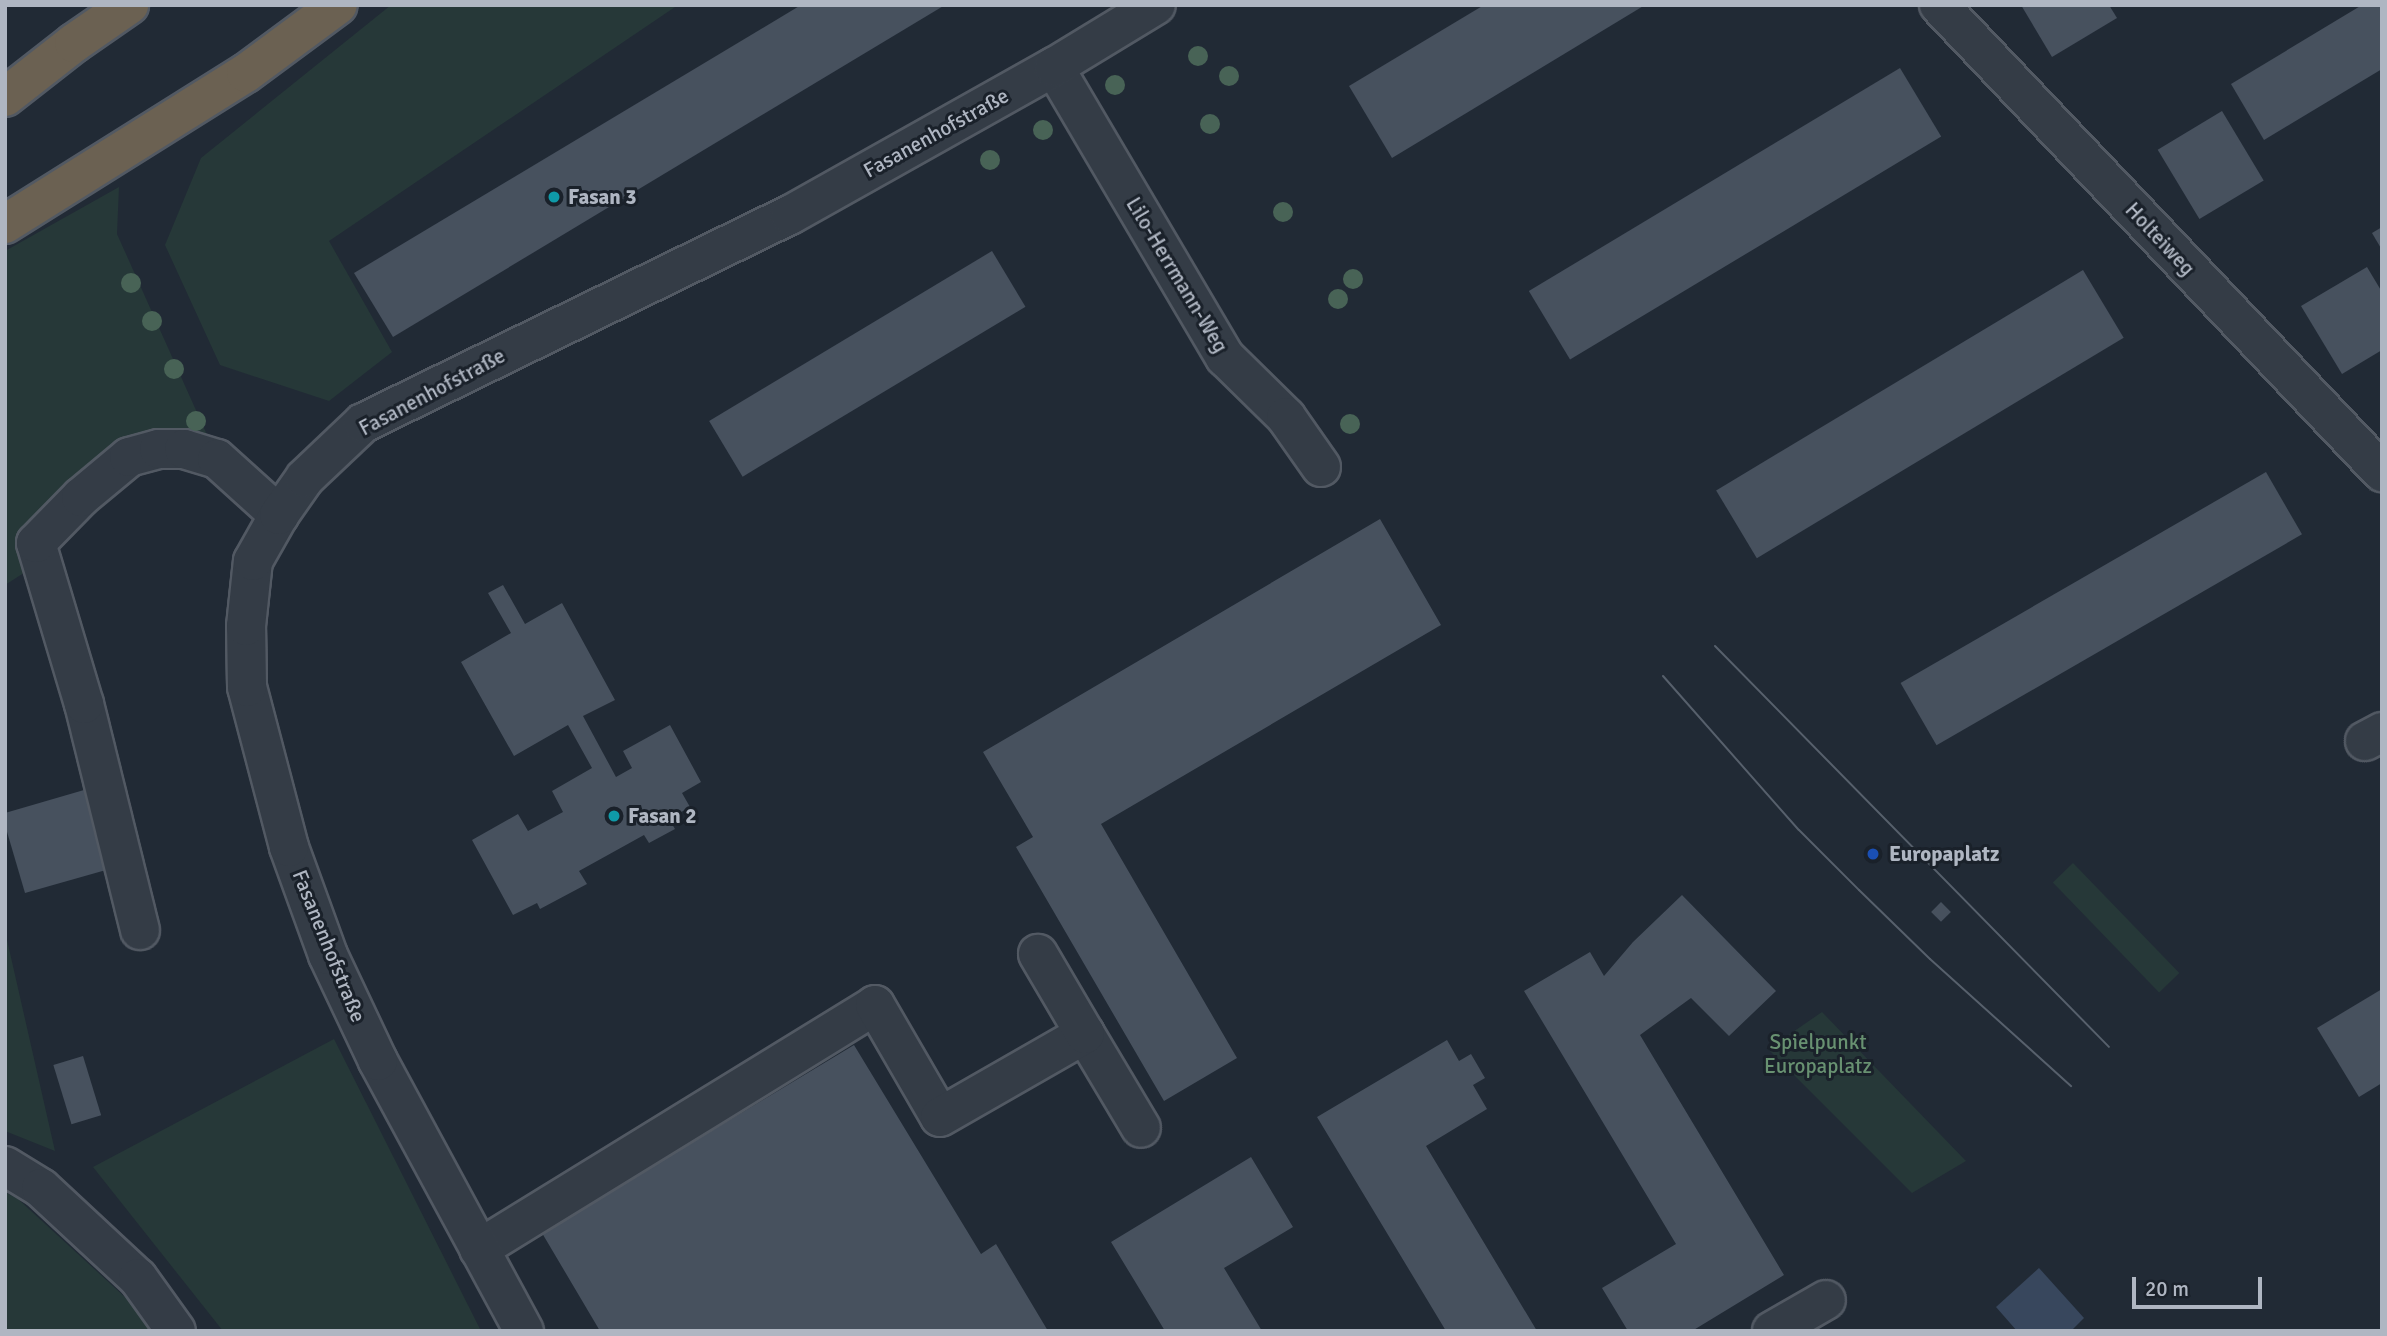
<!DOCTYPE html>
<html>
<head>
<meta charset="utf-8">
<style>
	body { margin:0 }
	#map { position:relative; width:2387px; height:1336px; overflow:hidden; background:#212a35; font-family:Signika,sans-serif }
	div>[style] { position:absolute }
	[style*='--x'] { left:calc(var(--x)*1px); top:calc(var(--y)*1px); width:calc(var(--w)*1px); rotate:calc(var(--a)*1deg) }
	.green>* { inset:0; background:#263838; transform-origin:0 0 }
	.water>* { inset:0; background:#38475d }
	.building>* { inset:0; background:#47515e; transform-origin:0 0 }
	.roads { filter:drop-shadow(2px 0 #525963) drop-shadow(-2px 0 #525963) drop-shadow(0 2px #525963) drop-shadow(0 -2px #525963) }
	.minor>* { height:38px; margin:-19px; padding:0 19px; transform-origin:19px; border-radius:19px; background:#343c46 }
	.highway>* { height:38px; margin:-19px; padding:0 19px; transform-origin:19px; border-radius:19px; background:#6b6152 }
	.tram>* { height:2px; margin:-1px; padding:0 1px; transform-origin:1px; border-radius:1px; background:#57606c }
	.trees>* { width:20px; height:20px; margin:-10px; border-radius:50%; background:#486356 }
	.dots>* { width:19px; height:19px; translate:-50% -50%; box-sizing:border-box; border:4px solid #1a212a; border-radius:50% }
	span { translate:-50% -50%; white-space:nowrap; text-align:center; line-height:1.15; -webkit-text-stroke:6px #1a212a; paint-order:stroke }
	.street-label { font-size:21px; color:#afb6c2 }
	.poi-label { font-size:21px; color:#afb6c2; font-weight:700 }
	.left { translate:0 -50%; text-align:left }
	.park-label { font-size:21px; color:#689171 }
	.frame { position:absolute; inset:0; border:7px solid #afb6c2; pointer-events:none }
	.scale { position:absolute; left:2132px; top:1277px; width:130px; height:32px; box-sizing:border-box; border:4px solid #afb6c2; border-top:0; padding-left:9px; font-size:21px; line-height:24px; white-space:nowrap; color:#afb6c2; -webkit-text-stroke:5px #1a212a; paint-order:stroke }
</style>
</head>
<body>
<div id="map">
	<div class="green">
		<div style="clip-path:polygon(391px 5px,678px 5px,329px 241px,392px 352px,329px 401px,220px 365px,165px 245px,201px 158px)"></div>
		<div style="clip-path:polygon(119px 187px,117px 234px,208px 437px,118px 442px,27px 571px,5px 585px,5px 251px)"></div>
		<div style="left:2073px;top:863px;width:153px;height:28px;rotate:46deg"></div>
		<div style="clip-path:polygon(5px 931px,55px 1151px,5px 1131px)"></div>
		<div style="clip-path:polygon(1822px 1012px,1966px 1161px,1912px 1193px,1768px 1049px)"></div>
		<div style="clip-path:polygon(334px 1039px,481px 1331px,223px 1331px,93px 1167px)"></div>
		<div style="clip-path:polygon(5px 1192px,18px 1199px,127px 1299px,151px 1331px,5px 1329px)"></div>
	</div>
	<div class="water">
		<div style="clip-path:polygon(2039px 1268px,2084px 1318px,2071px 1331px,2017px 1331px,1996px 1307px)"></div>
	</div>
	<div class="building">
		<div style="clip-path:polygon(801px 5px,945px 5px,393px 337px,354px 273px)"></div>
		<div style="clip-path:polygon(1484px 5px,1645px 5px,1392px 158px,1349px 86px)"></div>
		<div style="clip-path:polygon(2021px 5px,2109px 5px,2117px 18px,2052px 57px)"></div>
		<div style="clip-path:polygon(2362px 5px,2382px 5px,2382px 69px,2264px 140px,2231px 84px)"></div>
		<div style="left:1900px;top:68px;width:80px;height:433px;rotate:59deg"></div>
		<div style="left:2222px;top:111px;width:81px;height:75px;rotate:59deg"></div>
		<div style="clip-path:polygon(2382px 227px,2382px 250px,2372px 233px)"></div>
		<div style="left:992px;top:251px;width:65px;height:330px;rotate:59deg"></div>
		<div style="clip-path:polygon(2367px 267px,2382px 292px,2382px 350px,2342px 374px,2301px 306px)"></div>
		<div style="left:2083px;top:270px;width:79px;height:428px;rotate:59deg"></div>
		<div style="left:2266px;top:472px;width:72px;height:422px;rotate:60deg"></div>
		<div style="clip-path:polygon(1380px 519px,1441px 625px,1101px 824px,1237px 1058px,1164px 1101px,1016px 847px,1033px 837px,983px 752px)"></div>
		<div style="clip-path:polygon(503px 585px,525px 624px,562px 603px,615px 700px,583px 716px,616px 777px,632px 768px,623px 751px,670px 725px,701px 782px,682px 793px,690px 807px,669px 819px,675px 829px,649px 843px,644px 835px,579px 871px,587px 884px,540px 909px,537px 903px,513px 915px,472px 840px,518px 814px,528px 831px,563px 812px,552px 791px,592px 768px,568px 725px,514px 756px,461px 662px,511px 633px,488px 593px)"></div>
		<div style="clip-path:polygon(84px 790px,106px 870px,25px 893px,5px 825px,5px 813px)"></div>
		<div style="clip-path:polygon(1682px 895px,1776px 991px,1729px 1036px,1691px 998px,1640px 1035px,1784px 1275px,1692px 1331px,1628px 1331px,1602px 1288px,1676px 1244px,1524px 991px,1590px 952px,1604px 976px,1633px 942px)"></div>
		<div style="left:1941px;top:902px;width:14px;height:14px;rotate:45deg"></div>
		<div style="clip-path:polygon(2382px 989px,2382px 1083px,2359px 1097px,2317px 1028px)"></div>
		<div style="clip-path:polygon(1447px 1040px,1459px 1061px,1471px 1054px,1485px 1078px,1473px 1085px,1487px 1109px,1426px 1146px,1537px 1331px,1446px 1331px,1317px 1117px)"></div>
		<div style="clip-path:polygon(854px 1045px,981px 1254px,996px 1244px,1048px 1331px,600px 1331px,542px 1233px)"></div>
		<div style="left:83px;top:1056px;width:62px;height:31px;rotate:73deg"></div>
		<div style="clip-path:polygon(1251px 1157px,1293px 1227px,1224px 1268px,1262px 1331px,1165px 1331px,1111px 1242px)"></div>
	</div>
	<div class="roads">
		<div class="minor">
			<div style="--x:1939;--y:5;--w:644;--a:46.51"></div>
			<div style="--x:1054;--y:67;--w:337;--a:59.5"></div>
			<div style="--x:1225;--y:357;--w:86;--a:44.5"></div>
			<div style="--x:1286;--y:417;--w:61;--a:55"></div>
			<div style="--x:2365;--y:741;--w:19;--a:-28"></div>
			<div style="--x:140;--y:930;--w:233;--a:-103.9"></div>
			<div style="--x:84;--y:704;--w:168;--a:-106.6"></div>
			<div style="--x:36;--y:543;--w:64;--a:-45.6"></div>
			<div style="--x:81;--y:497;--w:62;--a:-39.8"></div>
			<div style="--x:129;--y:457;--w:31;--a:-15"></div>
			<div style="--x:159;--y:449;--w:25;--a:0"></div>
			<div style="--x:184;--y:449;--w:34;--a:17"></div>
			<div style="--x:217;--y:459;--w:84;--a:42.1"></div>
			<div style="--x:1085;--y:1034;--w:109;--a:59.2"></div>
			<div style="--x:5;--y:1166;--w:42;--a:31.4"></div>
			<div style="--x:41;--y:1188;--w:132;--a:42.9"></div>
			<div style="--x:138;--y:1278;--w:65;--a:54.4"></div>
			<div style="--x:479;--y:1249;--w:465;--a:-31.6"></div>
			<div style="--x:875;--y:1005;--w:129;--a:59.9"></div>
			<div style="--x:940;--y:1117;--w:167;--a:-29.8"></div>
			<div style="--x:1085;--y:1034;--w:93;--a:-120.4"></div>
			<div style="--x:524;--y:1331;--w:307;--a:-118.4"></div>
			<div style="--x:378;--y:1061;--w:117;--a:-115.3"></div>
			<div style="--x:328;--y:955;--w:115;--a:-109.9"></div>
			<div style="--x:289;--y:847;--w:165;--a:-104.7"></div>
			<div style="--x:247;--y:687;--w:61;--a:-90.9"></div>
			<div style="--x:246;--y:626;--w:65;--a:-83.9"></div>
			<div style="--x:253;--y:561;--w:53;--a:-60.5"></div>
			<div style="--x:279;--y:515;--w:45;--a:-54.9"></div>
			<div style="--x:305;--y:478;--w:80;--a:-43.5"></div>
			<div style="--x:363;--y:423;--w:475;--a:-26"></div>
			<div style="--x:790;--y:215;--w:303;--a:-29.3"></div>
			<div style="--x:1054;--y:67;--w:119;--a:-31.3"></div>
			<div style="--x:1772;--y:1331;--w:62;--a:-29.9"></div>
		</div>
		<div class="highway">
			<div style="--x:5;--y:97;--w:88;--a:-38"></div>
			<div style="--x:74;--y:43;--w:67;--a:-34.6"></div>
			<div style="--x:5;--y:224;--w:284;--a:-32.1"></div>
			<div style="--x:246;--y:73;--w:114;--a:-36.5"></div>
		</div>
	</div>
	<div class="tram">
		<div style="--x:1715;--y:646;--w:562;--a:45.5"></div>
		<div style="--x:1663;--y:676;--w:205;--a:48.6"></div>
		<div style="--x:1799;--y:830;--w:85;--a:45"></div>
		<div style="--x:1859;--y:890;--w:99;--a:44.2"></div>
		<div style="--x:1930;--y:959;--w:190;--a:42"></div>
	</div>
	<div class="trees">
		<div style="left:1198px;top:56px"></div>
		<div style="left:1229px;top:76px"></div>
		<div style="left:1115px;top:85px"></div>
		<div style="left:1210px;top:124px"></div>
		<div style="left:1043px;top:130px"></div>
		<div style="left:990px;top:160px"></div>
		<div style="left:1283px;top:212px"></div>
		<div style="left:1353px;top:279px"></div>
		<div style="left:131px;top:283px"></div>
		<div style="left:1338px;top:299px"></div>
		<div style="left:152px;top:321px"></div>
		<div style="left:174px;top:369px"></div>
		<div style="left:196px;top:421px"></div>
		<div style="left:1350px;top:424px"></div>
	</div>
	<div class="dots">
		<div style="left:554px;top:197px;background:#0f9aa8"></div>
		<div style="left:614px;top:816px;background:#0f9aa8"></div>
		<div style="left:1873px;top:854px;background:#1a4fb4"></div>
	</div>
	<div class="street-label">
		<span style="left:936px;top:133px;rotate:-29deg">Fasanenhofstraße</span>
		<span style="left:2160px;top:239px;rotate:47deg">Holteiweg</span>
		<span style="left:1177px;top:275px;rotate:59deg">Lilo-Herrmann-Weg</span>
		<span style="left:432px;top:392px;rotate:-28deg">Fasanenhofstraße</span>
		<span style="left:329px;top:946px;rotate:68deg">Fasanenhofstraße</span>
	</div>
	<div class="poi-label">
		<span class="left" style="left:568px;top:197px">Fasan 3</span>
		<span class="left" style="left:628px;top:816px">Fasan 2</span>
		<span class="left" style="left:1889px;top:854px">Europaplatz</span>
	</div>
	<div class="park-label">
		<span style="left:1818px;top:1054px">Spielpunkt<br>Europaplatz</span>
	</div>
	<div class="frame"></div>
	<div class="scale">20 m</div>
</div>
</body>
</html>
